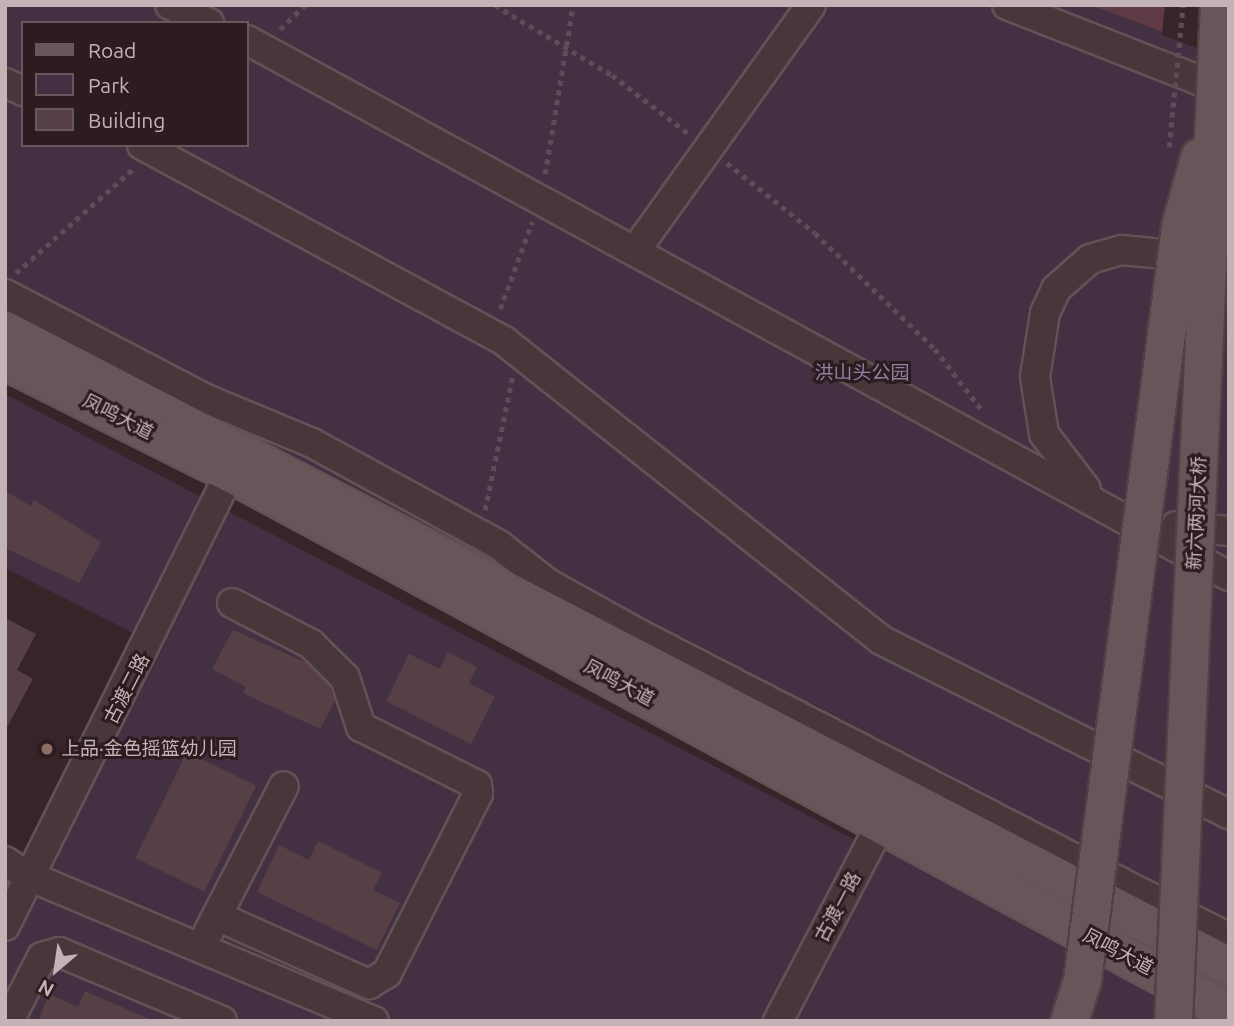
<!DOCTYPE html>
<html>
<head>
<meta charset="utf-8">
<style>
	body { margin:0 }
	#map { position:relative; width:1234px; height:1026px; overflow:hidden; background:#372429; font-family:Ubuntu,"Noto Sans SC",sans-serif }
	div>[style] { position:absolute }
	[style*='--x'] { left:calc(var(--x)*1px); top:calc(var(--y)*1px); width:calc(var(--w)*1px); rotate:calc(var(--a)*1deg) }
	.green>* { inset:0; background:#433042 }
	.water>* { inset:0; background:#5e3a44 }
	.pier>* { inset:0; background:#372429 }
	.building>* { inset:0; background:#564045; transform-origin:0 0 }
	.path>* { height:4.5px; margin-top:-2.25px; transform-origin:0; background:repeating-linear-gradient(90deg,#5e4c59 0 5px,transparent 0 10px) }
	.roads { filter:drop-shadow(2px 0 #625256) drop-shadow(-2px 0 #625256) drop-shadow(0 2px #625256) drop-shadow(0 -2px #625256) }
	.minor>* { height:28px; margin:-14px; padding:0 14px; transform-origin:14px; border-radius:14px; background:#47373b }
	.major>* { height:37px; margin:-18.5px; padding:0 18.5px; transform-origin:18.5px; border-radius:18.5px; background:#67555a }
	.path-bridge>* { height:4.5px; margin-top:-2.25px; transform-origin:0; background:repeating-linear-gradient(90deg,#5e4c59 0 5px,transparent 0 10px) }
	.bridges { filter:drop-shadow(2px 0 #504044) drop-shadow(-2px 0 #504044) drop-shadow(0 2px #504044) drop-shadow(0 -2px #504044) }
	.major-bridge>* { height:37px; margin:-18.5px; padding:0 18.5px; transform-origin:18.5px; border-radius:18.5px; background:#67555a }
	.dots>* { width:19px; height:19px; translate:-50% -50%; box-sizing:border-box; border:4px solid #2c1c20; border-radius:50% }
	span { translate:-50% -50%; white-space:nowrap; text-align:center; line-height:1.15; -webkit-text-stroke:6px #2c1c20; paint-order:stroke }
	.park-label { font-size:19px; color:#8e82a2 }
	.street-label { font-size:19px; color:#c3b2b6 }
	.poi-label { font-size:19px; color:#c3b2b6 }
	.left { translate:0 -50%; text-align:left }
	.frame { position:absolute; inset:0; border:7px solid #c3b2b6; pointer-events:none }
	.legend { position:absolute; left:21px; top:21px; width:228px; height:126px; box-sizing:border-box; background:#2c1c20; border:2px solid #68585c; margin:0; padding:9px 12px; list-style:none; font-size:21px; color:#c3b2b6 }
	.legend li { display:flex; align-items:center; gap:14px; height:35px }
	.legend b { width:35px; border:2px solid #68585c }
	.north { position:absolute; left:21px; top:935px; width:70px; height:70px; -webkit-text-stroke:5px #2c1c20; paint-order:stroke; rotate:209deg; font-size:19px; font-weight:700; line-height:28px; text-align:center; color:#c3b2b6 }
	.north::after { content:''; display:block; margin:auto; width:24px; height:32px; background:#c3b2b6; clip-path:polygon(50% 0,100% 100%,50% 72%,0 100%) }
</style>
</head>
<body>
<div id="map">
	<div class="green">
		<div style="clip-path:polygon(evenodd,5px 5px,1090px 5px,1229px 56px,1229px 972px,5px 349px,5px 5px,23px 23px,247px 23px,247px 145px,23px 145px,23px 23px)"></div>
		<div style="clip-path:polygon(5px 394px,868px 847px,881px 825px,1229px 1021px,5px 1021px,5px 926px,141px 637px,5px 568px)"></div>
	</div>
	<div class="water">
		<div style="clip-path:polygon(1090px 5px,1229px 5px,1229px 57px,1152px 28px)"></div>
	</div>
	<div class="pier">
		<div style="clip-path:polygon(1165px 5px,1229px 5px,1229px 60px,1162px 35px)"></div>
	</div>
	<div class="building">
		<div style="clip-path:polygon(5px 491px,31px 506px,34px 500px,101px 542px,79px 583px,5px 548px)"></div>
		<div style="clip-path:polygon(5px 618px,36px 634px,17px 670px,33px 679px,5px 731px)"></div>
		<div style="clip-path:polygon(233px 630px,307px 663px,330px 687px,335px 701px,320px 729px,243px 693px,246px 687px,212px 669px)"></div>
		<div style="clip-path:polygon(448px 652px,477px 667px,469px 683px,495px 697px,471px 744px,386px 701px,409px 654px,440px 669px)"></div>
		<div style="left:187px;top:752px;width:77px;height:118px;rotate:26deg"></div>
		<div style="clip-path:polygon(318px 841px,382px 873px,373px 890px,400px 903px,377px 950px,257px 892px,279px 845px,309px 860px)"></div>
		<div style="clip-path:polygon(85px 991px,154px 1021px,38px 1021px,49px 994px,78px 1007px)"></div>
	</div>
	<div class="path">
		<div style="--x:495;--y:5;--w:136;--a:30.9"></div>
		<div style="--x:612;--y:75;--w:97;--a:37.5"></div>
		<div style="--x:280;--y:29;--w:35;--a:-44"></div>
		<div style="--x:727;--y:163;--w:112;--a:38.5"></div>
		<div style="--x:815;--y:233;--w:167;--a:44"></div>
		<div style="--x:935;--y:349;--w:76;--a:52.5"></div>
		<div style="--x:545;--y:174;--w:171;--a:-80.6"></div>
		<div style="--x:16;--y:273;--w:157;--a:-41.6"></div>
		<div style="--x:500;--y:309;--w:93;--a:-69.8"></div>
		<div style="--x:485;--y:510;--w:135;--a:-78.4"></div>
	</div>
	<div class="roads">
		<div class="minor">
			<div style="--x:170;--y:5;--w:43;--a:24.8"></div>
			<div style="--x:1007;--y:5;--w:238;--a:21.4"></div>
			<div style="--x:247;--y:40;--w:1119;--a:28.63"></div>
			<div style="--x:5;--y:83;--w:20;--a:24"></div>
			<div style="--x:142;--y:145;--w:412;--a:28.4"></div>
			<div style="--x:504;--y:341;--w:481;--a:38.4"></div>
			<div style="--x:881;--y:640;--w:389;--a:26.6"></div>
			<div style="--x:635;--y:251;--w:302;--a:-54.4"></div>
			<div style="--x:5;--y:294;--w:225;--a:27.6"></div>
			<div style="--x:204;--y:398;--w:117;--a:22.6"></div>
			<div style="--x:312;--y:443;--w:213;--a:28.6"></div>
			<div style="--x:499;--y:545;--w:63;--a:38"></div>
			<div style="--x:549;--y:584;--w:110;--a:28.9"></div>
			<div style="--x:645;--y:637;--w:657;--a:27.27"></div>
			<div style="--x:1086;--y:489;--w:69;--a:-127.4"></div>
			<div style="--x:1044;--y:434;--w:58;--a:-99"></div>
			<div style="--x:1035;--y:377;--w:65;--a:-81.1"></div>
			<div style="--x:1045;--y:313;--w:26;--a:-65"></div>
			<div style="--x:1056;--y:289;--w:45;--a:-41.4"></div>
			<div style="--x:1090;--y:259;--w:33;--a:-16"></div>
			<div style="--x:1122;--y:250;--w:72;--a:5.6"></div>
			<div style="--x:1194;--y:257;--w:37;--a:19"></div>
			<div style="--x:1176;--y:526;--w:53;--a:5.4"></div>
			<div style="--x:5;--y:861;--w:30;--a:34"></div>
			<div style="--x:31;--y:877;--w:372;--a:22.8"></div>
			<div style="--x:217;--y:916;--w:167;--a:24.1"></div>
			<div style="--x:369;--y:984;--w:21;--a:-31"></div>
			<div style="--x:387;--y:973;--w:201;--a:-63.1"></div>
			<div style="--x:478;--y:794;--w:9;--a:-96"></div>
			<div style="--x:477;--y:785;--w:130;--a:-153.4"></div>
			<div style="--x:361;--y:727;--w:52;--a:-108.1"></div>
			<div style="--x:345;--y:678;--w:48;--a:-135"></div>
			<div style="--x:311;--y:644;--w:89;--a:-152.6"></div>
			<div style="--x:5;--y:926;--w:526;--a:-63.58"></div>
			<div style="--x:208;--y:933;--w:165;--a:-62.7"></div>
			<div style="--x:9;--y:1021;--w:72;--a:-62.7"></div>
			<div style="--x:42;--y:957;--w:18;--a:-16"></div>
			<div style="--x:59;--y:952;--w:177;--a:22.9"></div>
			<div style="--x:778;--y:1021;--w:242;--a:-62.4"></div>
		</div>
		<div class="major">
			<div style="--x:5;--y:330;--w:1379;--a:27.46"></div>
			<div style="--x:5;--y:360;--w:253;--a:26.6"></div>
			<div style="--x:231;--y:473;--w:1134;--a:28.37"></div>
		</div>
	</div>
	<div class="path-bridge">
		<div style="--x:1169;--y:147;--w:143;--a:-84.4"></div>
	</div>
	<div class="bridges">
		<div class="major-bridge">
			<div style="--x:1069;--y:1021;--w:43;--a:-72.4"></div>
			<div style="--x:1082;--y:980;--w:760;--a:-82.59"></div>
			<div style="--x:1180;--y:226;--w:72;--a:-74.6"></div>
			<div style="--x:1173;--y:1021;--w:1017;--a:-87.41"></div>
		</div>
	</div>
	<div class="dots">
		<div style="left:47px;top:749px;background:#8d6e63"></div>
	</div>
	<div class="park-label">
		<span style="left:862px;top:373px">洪山头公园</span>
	</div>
	<div class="street-label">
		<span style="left:118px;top:417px;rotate:27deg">凤鸣大道</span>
		<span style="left:1197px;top:513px;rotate:-87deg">新六两河大桥</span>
		<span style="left:619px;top:683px;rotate:28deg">凤鸣大道</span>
		<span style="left:127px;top:689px;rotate:-63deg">古渡二路</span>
		<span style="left:838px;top:907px;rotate:-62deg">古渡一路</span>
		<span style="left:1118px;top:952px;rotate:28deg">凤鸣大道</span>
	</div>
	<div class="poi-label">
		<span class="left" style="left:61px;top:749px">上品·金色摇篮幼儿园</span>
	</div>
	<div class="frame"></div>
	<ul class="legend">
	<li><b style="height:9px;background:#67555a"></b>Road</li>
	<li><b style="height:19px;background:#433042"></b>Park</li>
	<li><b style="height:19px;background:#564045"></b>Building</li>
	</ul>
	<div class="north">N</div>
</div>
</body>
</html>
